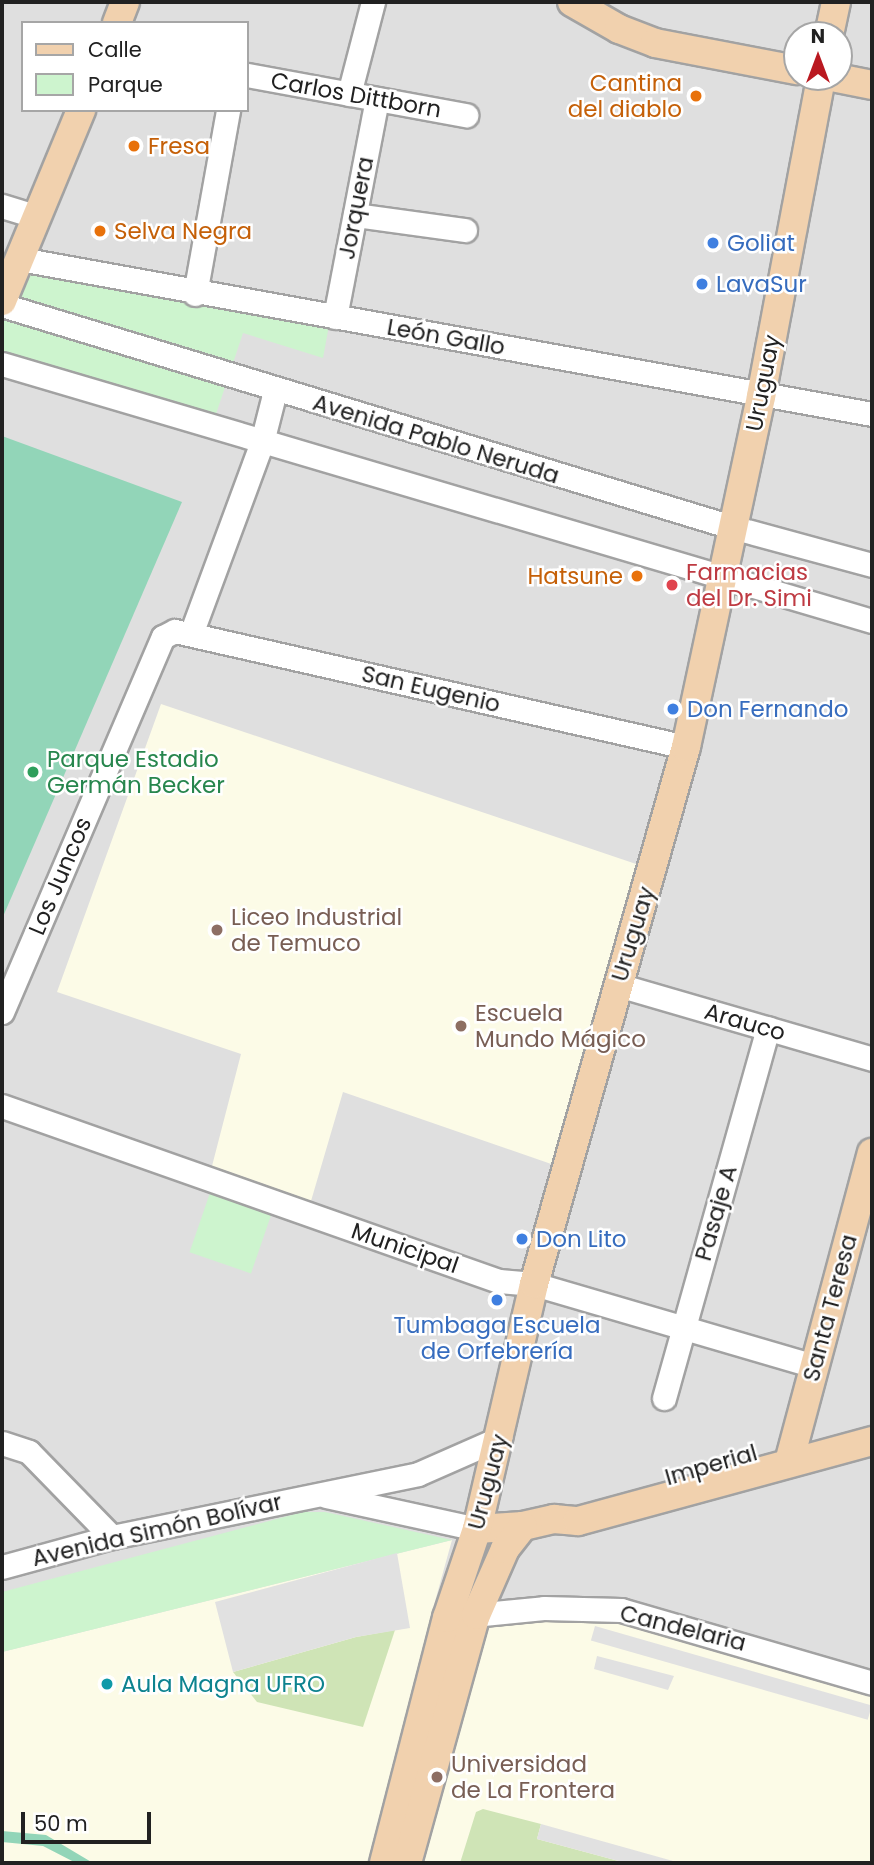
<!DOCTYPE html>
<html>
<head>
<meta charset="utf-8">
<style>
	body { margin:0 }
	#map { position:relative; width:874px; height:1865px; overflow:hidden; background:#f0eee9; font-family:Poppins,sans-serif }
	div>[style] { position:absolute }
	[style*='--x'] { left:calc(var(--x)*1px); top:calc(var(--y)*1px); width:calc(var(--w)*1px); rotate:calc(var(--a)*1deg) }
	.residential>* { inset:0; background:#dfdfdf }
	.education>* { inset:0; background:#fcfbe7 }
	.grass>* { inset:0; background:#cfe4b6 }
	.park>* { inset:0; background:#cdf4ce; transform-origin:0 0 }
	.pitch>* { inset:0; background:#92d5b8 }
	.parking>* { inset:0; background:#e1e1e1; transform-origin:0 0 }
	.roads { filter:drop-shadow(2px 0 #a2a2a2) drop-shadow(-2px 0 #a2a2a2) drop-shadow(0 2px #a2a2a2) drop-shadow(0 -2px #a2a2a2) }
	.minor>* { height:23px; margin:-11.5px; padding:0 11.5px; transform-origin:11.5px; border-radius:11.5px; background:#fff }
	.major>* { height:28px; margin:-14px; padding:0 14px; transform-origin:14px; border-radius:14px; background:#f1d1ae }
	.dots>* { width:19px; height:19px; translate:-50% -50%; box-sizing:border-box; border:4px solid #fff; border-radius:50% }
	span { translate:-50% -50%; white-space:nowrap; text-align:center; line-height:1.15; -webkit-text-stroke:5px #fff; paint-order:stroke }
	.food-label { font-size:23px; color:#c56008 }
	.right { translate:-100% -50%; text-align:right }
	.left { translate:0 -50%; text-align:left }
	.street-label { font-size:23px; color:#212121 }
	.shop-label { font-size:23px; color:#366cbe }
	.health-label { font-size:23px; color:#be3a42 }
	.leisure-label { font-size:23px; color:#27864d }
	.education-label { font-size:23px; color:#785e54 }
	.culture-label { font-size:23px; color:#0d838f }
	.frame { position:absolute; inset:0; border:4px solid #212121; pointer-events:none }
	.legend { position:absolute; left:21px; top:21px; width:228px; height:91px; box-sizing:border-box; background:#fff; border:2px solid #a6a6a6; margin:0; padding:9px 12px; list-style:none; font-size:21px; color:#212121 }
	.legend li { display:flex; align-items:center; gap:14px; height:35px }
	.legend b { width:35px; border:2px solid #a6a6a6 }
	.north { position:absolute; left:783px; top:21px; width:70px; height:70px; box-sizing:border-box; background:#fff; border:2px solid #a6a6a6; border-radius:50%; rotate:0deg; font-size:19px; font-weight:700; line-height:28px; text-align:center; color:#212121 }
	.north::after { content:''; display:block; margin:auto; width:24px; height:32px; background:#ba1920; clip-path:polygon(50% 0,100% 100%,50% 72%,0 100%) }
	.scale { position:absolute; left:21px; top:1812px; width:130px; height:32px; box-sizing:border-box; border:4px solid #212121; border-top:0; padding-left:9px; font-size:21px; line-height:24px; white-space:nowrap; color:#212121; -webkit-text-stroke:5px #fff; paint-order:stroke }
</style>
</head>
<body>
<div id="map">
	<div class="residential">
		<div style="clip-path:polygon(evenodd,2px 2px,872px 2px,872px 1863px,2px 1863px,2px 2px,23px 23px,247px 23px,247px 110px,23px 110px,23px 23px,2px 2px,797px 35px,839px 35px,839px 77px,797px 77px,797px 35px)"></div>
	</div>
	<div class="education">
		<div style="clip-path:polygon(161px 704px,642px 866px,557px 1166px,343px 1092px,311px 1201px,212px 1166px,241px 1054px,57px 992px)"></div>
		<div style="clip-path:polygon(452px 1540px,429px 1623px,616px 1616px,872px 1691px,872px 1863px,2px 1863px,2px 1652px)"></div>
	</div>
	<div class="grass">
		<div style="clip-path:polygon(395px 1630px,363px 1727px,257px 1702px,233px 1672px,356px 1637px)"></div>
		<div style="clip-path:polygon(483px 1809px,541px 1824px,537px 1839px,626px 1863px,460px 1863px,476px 1812px)"></div>
	</div>
	<div class="park">
		<div style="clip-path:polygon(25px 265px,330px 320px,323px 358px,243px 333px,213px 423px,2px 360px,2px 313px)"></div>
		<div style="left:212px;top:1187px;width:65px;height:69px;rotate:19deg"></div>
		<div style="clip-path:polygon(303px 1512px,325px 1512px,452px 1540px,2px 1652px,2px 1592px)"></div>
	</div>
	<div class="pitch">
		<div style="clip-path:polygon(2px 436px,182px 502px,2px 919px)"></div>
		<div style="clip-path:polygon(2px 1831px,46px 1835px,93px 1863px,76px 1863px,43px 1846px,2px 1842px)"></div>
	</div>
	<div class="parking">
		<div style="clip-path:polygon(397px 1553px,410px 1628px,356px 1637px,233px 1672px,215px 1602px)"></div>
		<div style="left:595px;top:1626px;width:288px;height:15px;rotate:16deg"></div>
		<div style="clip-path:polygon(597px 1656px,674px 1676px,668px 1690px,594px 1669px)"></div>
		<div style="clip-path:polygon(541px 1824px,673px 1861px,673px 1863px,626px 1863px,537px 1839px)"></div>
	</div>
	<div class="roads">
		<div class="minor">
			<div style="--x:247;--y:75;--w:223;--a:10.4"></div>
			<div style="--x:349;--y:94;--w:95;--a:-75.4"></div>
			<div style="--x:2;--y:206;--w:37;--a:17"></div>
			<div style="--x:355;--y:215;--w:111;--a:7.8"></div>
			<div style="--x:20;--y:259;--w:866;--a:10.31"></div>
			<div style="--x:195;--y:294;--w:187;--a:-79.8"></div>
			<div style="--x:2;--y:305;--w:763;--a:16.92"></div>
			<div style="--x:732;--y:527;--w:145;--a:15.2"></div>
			<div style="--x:335;--y:317;--w:222;--a:-79.1"></div>
			<div style="--x:2;--y:364;--w:907;--a:16.46"></div>
			<div style="--x:191;--y:634;--w:205;--a:-69.7"></div>
			<div style="--x:262;--y:442;--w:53;--a:-75.7"></div>
			<div style="--x:618;--y:985;--w:265;--a:16.2"></div>
			<div style="--x:2;--y:1012;--w:408;--a:-66.8"></div>
			<div style="--x:163;--y:637;--w:13;--a:-27"></div>
			<div style="--x:175;--y:631;--w:524;--a:12.79"></div>
			<div style="--x:2;--y:1106;--w:527;--a:19.4"></div>
			<div style="--x:499;--y:1281;--w:35;--a:5"></div>
			<div style="--x:534;--y:1284;--w:293;--a:16.3"></div>
			<div style="--x:664;--y:1398;--w:384;--a:-74.3"></div>
			<div style="--x:2;--y:1443;--w:28;--a:18"></div>
			<div style="--x:29;--y:1452;--w:119;--a:45.7"></div>
			<div style="--x:326;--y:1496;--w:155;--a:12.3"></div>
			<div style="--x:2;--y:1567;--w:114;--a:-15.3"></div>
			<div style="--x:112;--y:1537;--w:312;--a:-11.6"></div>
			<div style="--x:418;--y:1474;--w:90;--a:-23.7"></div>
			<div style="--x:463;--y:1616;--w:81;--a:-5.6"></div>
			<div style="--x:544;--y:1608;--w:77;--a:1.5"></div>
			<div style="--x:621;--y:1610;--w:261;--a:16.2"></div>
		</div>
		<div class="major">
			<div style="--x:572;--y:2;--w:54;--a:29.9"></div>
			<div style="--x:619;--y:29;--w:39;--a:21"></div>
			<div style="--x:655;--y:43;--w:145;--a:10.8"></div>
			<div style="--x:117;--y:23;--w:22;--a:-69"></div>
			<div style="--x:829;--y:35;--w:34;--a:-78"></div>
			<div style="--x:832;--y:77;--w:41;--a:11.3"></div>
			<div style="--x:2;--y:301;--w:207;--a:-67.5"></div>
			<div style="--x:789;--y:1462;--w:320;--a:-75"></div>
			<div style="--x:477;--y:1529;--w:46;--a:-3.7"></div>
			<div style="--x:523;--y:1526;--w:32;--a:-13"></div>
			<div style="--x:554;--y:1519;--w:24;--a:5"></div>
			<div style="--x:578;--y:1521;--w:305;--a:-15.2"></div>
			<div style="--x:384;--y:1863;--w:253;--a:-75.6"></div>
			<div style="--x:447;--y:1618;--w:94;--a:-71.4"></div>
			<div style="--x:477;--y:1529;--w:252;--a:-76.9"></div>
			<div style="--x:534;--y:1284;--w:558;--a:-74.2"></div>
			<div style="--x:686;--y:747;--w:359;--a:-77.9"></div>
			<div style="--x:761;--y:396;--w:325;--a:-79.3"></div>
			<div style="--x:407;--y:1863;--w:257;--a:-74.5"></div>
			<div style="--x:476;--y:1615;--w:72;--a:-66.3"></div>
			<div style="--x:505;--y:1549;--w:29;--a:-52"></div>
		</div>
	</div>
	<div class="dots">
		<div style="left:696px;top:96px;background:#e8710a"></div>
		<div style="left:134px;top:146px;background:#e8710a"></div>
		<div style="left:100px;top:231px;background:#e8710a"></div>
		<div style="left:713px;top:243px;background:#3f7fe0"></div>
		<div style="left:702px;top:284px;background:#3f7fe0"></div>
		<div style="left:637px;top:576px;background:#e8710a"></div>
		<div style="left:672px;top:585px;background:#e0444e"></div>
		<div style="left:673px;top:709px;background:#3f7fe0"></div>
		<div style="left:33px;top:772px;background:#2e9e5b"></div>
		<div style="left:217px;top:930px;background:#8d6e63"></div>
		<div style="left:461px;top:1026px;background:#8d6e63"></div>
		<div style="left:522px;top:1239px;background:#3f7fe0"></div>
		<div style="left:497px;top:1300px;background:#3f7fe0"></div>
		<div style="left:107px;top:1684px;background:#0f9aa8"></div>
		<div style="left:437px;top:1777px;background:#8d6e63"></div>
	</div>
	<div class="food-label">
		<span class="right" style="left:682px;top:96px">Cantina<br>del diablo</span>
		<span class="left" style="left:148px;top:146px">Fresa</span>
		<span class="left" style="left:114px;top:231px">Selva Negra</span>
		<span class="right" style="left:623px;top:576px">Hatsune</span>
	</div>
	<div class="street-label">
		<span style="left:356px;top:95px;rotate:10deg">Carlos Dittborn</span>
		<span style="left:356px;top:208px;rotate:-79deg">Jorquera</span>
		<span style="left:446px;top:337px;rotate:10deg">León Gallo</span>
		<span style="left:763px;top:383px;rotate:-79deg">Uruguay</span>
		<span style="left:436px;top:439px;rotate:17deg">Avenida Pablo Neruda</span>
		<span style="left:431px;top:689px;rotate:13deg">San Eugenio</span>
		<span style="left:60px;top:876px;rotate:-67deg">Los Juncos</span>
		<span style="left:633px;top:934px;rotate:-73deg">Uruguay</span>
		<span style="left:745px;top:1022px;rotate:16deg">Arauco</span>
		<span style="left:716px;top:1213px;rotate:-74deg">Pasaje A</span>
		<span style="left:405px;top:1248px;rotate:19deg">Municipal</span>
		<span style="left:830px;top:1308px;rotate:-75deg">Santa Teresa</span>
		<span style="left:711px;top:1465px;rotate:-16deg">Imperial</span>
		<span style="left:488px;top:1482px;rotate:-75deg">Uruguay</span>
		<span style="left:157px;top:1530px;rotate:-13deg">Avenida Simón Bolívar</span>
		<span style="left:683px;top:1628px;rotate:14deg">Candelaria</span>
	</div>
	<div class="shop-label">
		<span class="left" style="left:727px;top:243px">Goliat</span>
		<span class="left" style="left:716px;top:284px">LavaSur</span>
		<span class="left" style="left:687px;top:709px">Don Fernando</span>
		<span class="left" style="left:536px;top:1239px">Don Lito</span>
		<span style="left:497px;top:1338px">Tumbaga Escuela<br>de Orfebrería</span>
	</div>
	<div class="health-label">
		<span class="left" style="left:686px;top:585px">Farmacias<br>del Dr. Simi</span>
	</div>
	<div class="leisure-label">
		<span class="left" style="left:47px;top:772px">Parque Estadio<br>Germán Becker</span>
	</div>
	<div class="education-label">
		<span class="left" style="left:231px;top:930px">Liceo Industrial<br>de Temuco</span>
		<span class="left" style="left:475px;top:1026px">Escuela<br>Mundo Mágico</span>
		<span class="left" style="left:451px;top:1777px">Universidad<br>de La Frontera</span>
	</div>
	<div class="culture-label">
		<span class="left" style="left:121px;top:1684px">Aula Magna UFRO</span>
	</div>
	<div class="frame"></div>
	<ul class="legend">
	<li><b style="height:9px;background:#f1d1ae"></b>Calle</li>
	<li><b style="height:19px;background:#cdf4ce"></b>Parque</li>
	</ul>
	<div class="north">N</div>
	<div class="scale">50 m</div>
</div>
</body>
</html>
